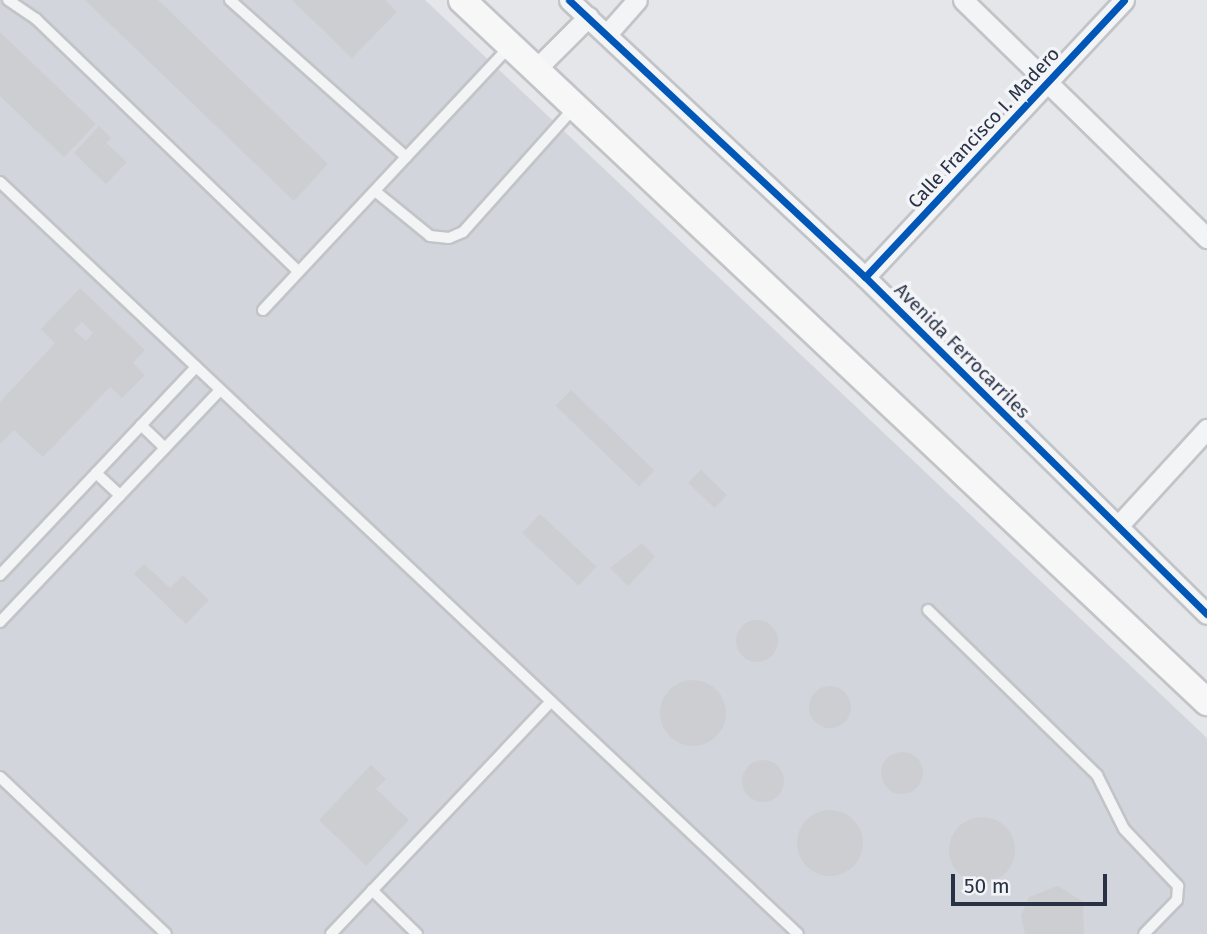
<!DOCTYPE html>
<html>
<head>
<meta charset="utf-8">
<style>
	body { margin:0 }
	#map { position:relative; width:1207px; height:934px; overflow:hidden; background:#e4e6e9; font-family:"Fira Sans",sans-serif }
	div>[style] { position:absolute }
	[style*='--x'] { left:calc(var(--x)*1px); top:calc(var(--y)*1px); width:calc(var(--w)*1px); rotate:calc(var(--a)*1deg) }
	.built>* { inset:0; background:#d2d5dc }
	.building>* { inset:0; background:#ccced2; transform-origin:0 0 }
	.round { border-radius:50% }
	.roads { filter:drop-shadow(2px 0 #c2c4c7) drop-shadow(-2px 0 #c2c4c7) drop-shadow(0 2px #c2c4c7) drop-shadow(0 -2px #c2c4c7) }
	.lane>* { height:10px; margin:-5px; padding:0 5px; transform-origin:5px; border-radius:5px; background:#f3f4f6 }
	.street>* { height:19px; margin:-9.5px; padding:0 9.5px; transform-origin:9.5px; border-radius:9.5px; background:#f3f4f6 }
	.secondary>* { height:26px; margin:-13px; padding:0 13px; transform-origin:13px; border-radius:13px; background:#f7f7f7 }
	.cycleway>* { height:7px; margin:-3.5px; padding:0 3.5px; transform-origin:3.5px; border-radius:3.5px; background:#0057b8 }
	span { translate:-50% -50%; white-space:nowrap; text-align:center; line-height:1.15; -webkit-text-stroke:7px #f2f4f8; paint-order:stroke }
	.street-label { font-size:19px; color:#293144 }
	.scale { position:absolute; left:951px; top:874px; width:156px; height:32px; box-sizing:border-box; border:4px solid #293144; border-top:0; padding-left:9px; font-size:21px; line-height:24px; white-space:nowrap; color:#293144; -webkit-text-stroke:5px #f2f4f8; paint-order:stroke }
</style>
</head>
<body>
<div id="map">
	<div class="built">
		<div style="clip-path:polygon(0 0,425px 0,1207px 738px,1207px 934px,0 934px)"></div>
	</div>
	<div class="building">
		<div style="clip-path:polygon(85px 0,158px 0,328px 164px,294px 201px)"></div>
		<div style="clip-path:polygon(292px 0,385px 0,397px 12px,352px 58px)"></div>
		<div style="clip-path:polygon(0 32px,96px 124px,64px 157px,0 96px)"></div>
		<div style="clip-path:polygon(99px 126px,111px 138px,106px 143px,127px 162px,106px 184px,74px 153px)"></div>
		<div style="clip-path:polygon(evenodd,80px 288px,145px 350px,133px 363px,145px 375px,122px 398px,110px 387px,43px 457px,14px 430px,0 444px,0 402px,55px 343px,41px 329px,80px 288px,82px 322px,93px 333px,86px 341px,74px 330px,82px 322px)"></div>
		<div style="left:571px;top:390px;width:116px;height:22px;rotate:44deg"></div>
		<div style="left:701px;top:470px;width:36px;height:18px;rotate:44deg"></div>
		<div style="left:540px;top:514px;width:77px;height:26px;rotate:43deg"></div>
		<div style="clip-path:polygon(642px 543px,655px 557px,628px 586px,610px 568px)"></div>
		<div style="clip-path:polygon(144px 564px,170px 588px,183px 575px,209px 600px,186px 624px,134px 574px)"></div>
		<div class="round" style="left:736px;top:620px;width:42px;height:42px"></div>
		<div class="round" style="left:660px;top:680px;width:66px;height:66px"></div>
		<div class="round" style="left:809px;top:686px;width:42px;height:42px"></div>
		<div class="round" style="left:881px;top:752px;width:42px;height:42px"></div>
		<div class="round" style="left:742px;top:760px;width:42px;height:42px"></div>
		<div style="clip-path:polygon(371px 765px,386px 779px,376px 789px,409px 820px,366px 866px,319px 820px)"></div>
		<div class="round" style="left:797px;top:810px;width:66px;height:66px"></div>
		<div class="round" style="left:949px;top:817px;width:66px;height:66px"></div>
		<div style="clip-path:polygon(1058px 886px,1083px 902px,1084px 934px,1025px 934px,1021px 916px,1029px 897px)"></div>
	</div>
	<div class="roads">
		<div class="lane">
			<div style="--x:8;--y:0;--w:34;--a:34"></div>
			<div style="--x:36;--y:19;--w:364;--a:43.9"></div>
			<div style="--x:230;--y:0;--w:236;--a:41.7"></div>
			<div style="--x:0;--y:182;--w:1096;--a:43.3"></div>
			<div style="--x:375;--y:191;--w:71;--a:39.3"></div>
			<div style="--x:430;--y:236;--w:19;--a:6"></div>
			<div style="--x:449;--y:238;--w:15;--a:-23"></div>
			<div style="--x:463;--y:232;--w:165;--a:-48.2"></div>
			<div style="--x:263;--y:310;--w:359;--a:-46.9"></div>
			<div style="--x:141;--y:425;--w:33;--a:44"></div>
			<div style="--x:96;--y:473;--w:33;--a:43"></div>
			<div style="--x:0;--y:575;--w:286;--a:-46.7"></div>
			<div style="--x:928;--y:610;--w:236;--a:44.3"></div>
			<div style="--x:1097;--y:775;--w:60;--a:63.4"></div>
			<div style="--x:1124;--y:829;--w:79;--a:46.5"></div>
			<div style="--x:1178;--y:886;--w:14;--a:94"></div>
			<div style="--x:1177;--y:900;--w:47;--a:134.1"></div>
			<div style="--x:0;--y:622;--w:320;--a:-46.5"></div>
			<div style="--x:0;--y:777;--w:228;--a:43.4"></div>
			<div style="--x:372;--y:890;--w:63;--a:44.4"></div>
			<div style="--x:331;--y:934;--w:320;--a:-46.6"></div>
		</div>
		<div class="street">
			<div style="--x:569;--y:0;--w:405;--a:43.1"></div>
			<div style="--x:865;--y:277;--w:480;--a:44.6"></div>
			<div style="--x:963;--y:0;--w:341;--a:44.3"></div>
			<div style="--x:607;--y:34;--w:45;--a:-48.6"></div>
			<div style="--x:536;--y:69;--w:74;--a:-45"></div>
			<div style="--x:865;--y:277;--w:379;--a:-46.9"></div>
			<div style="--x:1118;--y:526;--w:132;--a:-47.5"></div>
		</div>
		<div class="secondary">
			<div style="--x:462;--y:0;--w:1024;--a:43.3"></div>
		</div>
	</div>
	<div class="cycleway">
		<div style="--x:569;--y:0;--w:405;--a:43.1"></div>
		<div style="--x:865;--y:277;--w:480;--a:44.6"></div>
		<div style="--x:865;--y:277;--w:379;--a:-46.9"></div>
	</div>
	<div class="street-label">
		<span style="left:984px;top:128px;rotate:-47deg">Calle Francisco I. Madero</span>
		<span style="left:962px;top:351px;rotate:45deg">Avenida Ferrocarriles</span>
	</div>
	<div class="scale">50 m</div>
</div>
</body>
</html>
